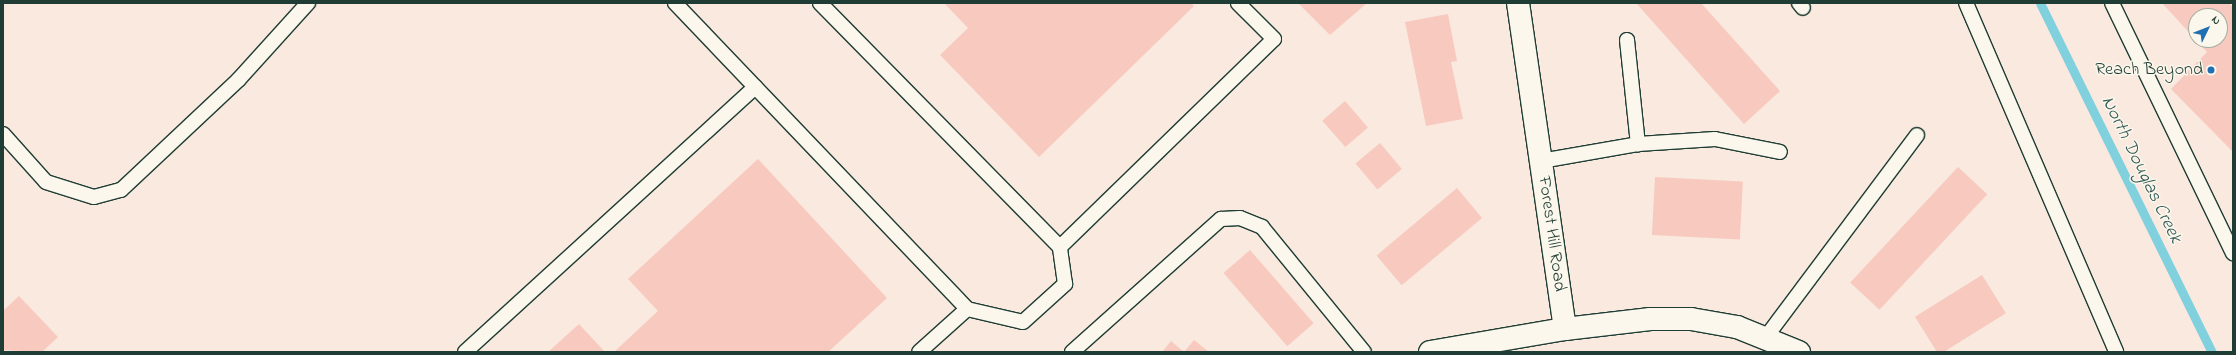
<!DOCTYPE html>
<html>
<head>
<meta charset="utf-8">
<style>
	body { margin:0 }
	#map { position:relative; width:2236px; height:355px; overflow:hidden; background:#fae9de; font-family:"Indie Flower",sans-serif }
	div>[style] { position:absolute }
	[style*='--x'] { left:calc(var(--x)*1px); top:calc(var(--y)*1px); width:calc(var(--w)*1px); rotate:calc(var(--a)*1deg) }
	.stream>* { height:9px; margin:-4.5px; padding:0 4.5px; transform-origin:4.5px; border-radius:4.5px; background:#81d0de }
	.building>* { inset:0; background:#f8c9bf; transform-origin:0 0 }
	.roads { filter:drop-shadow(1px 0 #1f3d34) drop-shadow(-1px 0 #1f3d34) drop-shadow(0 1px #1f3d34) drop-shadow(0 -1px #1f3d34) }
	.lane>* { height:14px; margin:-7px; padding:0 7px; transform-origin:7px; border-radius:7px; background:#fbf7ec }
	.street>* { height:22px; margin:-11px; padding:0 11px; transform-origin:11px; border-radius:11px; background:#fbf7ec }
	.secondary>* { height:22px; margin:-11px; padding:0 11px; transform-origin:11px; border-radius:11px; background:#fbf7ec }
	.dots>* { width:11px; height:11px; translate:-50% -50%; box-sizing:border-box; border:2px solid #fbf7ec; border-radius:50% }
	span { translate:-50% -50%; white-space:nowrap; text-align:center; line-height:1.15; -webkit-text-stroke:3px #fbf7ec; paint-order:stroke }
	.poi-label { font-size:18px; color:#1f3d34 }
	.right { translate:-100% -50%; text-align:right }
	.street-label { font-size:18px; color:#1f3d34 }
	.water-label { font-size:19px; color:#335a56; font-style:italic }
	.frame { position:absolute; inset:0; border:4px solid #1f3d34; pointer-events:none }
	.north { position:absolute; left:2188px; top:8px; width:40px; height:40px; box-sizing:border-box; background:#fbf7ec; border:1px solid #a3ada2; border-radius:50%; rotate:47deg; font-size:11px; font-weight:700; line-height:16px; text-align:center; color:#1f3d34 }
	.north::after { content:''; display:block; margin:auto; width:14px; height:18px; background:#1f6fb2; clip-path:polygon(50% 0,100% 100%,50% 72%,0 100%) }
</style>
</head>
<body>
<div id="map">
	<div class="stream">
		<div style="--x:2040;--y:3;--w:389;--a:63.8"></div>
	</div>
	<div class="building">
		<div style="clip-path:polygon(944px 3px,1191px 3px,1194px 6px,1039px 157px,940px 55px,968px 28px)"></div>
		<div style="clip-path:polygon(1298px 3px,1367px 3px,1330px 35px)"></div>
		<div style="clip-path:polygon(1636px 3px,1701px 3px,1780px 91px,1744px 124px)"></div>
		<div style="clip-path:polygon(2162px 3px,2229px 3px,2233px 7px,2233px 152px,2171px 89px,2207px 52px,2196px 40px,2220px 40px,2220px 16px,2196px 16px,2196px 40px)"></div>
		<div style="clip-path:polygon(1448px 14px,1457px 61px,1451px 62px,1463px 119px,1426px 126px,1405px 22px)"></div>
		<div style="left:1345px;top:101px;width:35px;height:30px;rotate:49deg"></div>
		<div style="left:1380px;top:143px;width:34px;height:32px;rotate:50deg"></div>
		<div style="clip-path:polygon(758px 159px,887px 298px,828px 352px,614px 352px,658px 311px,628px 279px)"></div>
		<div style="left:1958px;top:167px;width:40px;height:158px;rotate:43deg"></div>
		<div style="left:1655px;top:177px;width:88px;height:58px;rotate:3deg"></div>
		<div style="left:1457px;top:188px;width:39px;height:105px;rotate:50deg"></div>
		<div style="left:1250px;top:250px;width:97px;height:35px;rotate:49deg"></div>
		<div style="left:1982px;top:275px;width:45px;height:79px;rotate:58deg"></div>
		<div style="clip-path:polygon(19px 296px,58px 337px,42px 352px,3px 350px,3px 311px)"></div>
		<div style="clip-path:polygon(579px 324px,605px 352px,548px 352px)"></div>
		<div style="clip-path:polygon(1194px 340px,1209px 352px,1162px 352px,1171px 341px,1184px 352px)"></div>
	</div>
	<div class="roads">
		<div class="lane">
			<div style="--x:675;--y:3;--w:423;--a:46.3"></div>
			<div style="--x:967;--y:309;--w:64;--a:138.1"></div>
			<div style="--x:820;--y:3;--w:342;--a:45.5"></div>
			<div style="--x:1060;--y:247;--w:298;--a:-44.2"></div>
			<div style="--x:1274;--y:39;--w:51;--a:-135"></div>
			<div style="--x:1799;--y:3;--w:6;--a:51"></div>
			<div style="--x:1966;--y:3;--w:380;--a:66.7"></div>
			<div style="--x:2112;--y:3;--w:278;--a:64.2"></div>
			<div style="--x:1627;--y:40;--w:105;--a:84"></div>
			<div style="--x:3;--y:134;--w:64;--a:48.1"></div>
			<div style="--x:46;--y:182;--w:50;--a:17.4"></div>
			<div style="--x:94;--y:197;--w:28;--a:-15"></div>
			<div style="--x:121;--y:190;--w:162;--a:-43.2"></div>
			<div style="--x:239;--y:79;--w:103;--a:-47.8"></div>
			<div style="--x:1541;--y:161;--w:98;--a:-9.9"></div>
			<div style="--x:1638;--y:144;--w:77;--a:-3.7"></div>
			<div style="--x:1715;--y:139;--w:66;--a:11.3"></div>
			<div style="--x:967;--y:309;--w:57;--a:13.1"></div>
			<div style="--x:1023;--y:322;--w:57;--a:-42.1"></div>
			<div style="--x:1065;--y:284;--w:37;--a:-98"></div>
			<div style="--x:1766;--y:337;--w:252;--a:-53.2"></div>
			<div style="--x:465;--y:352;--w:393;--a:-42.4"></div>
			<div style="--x:1072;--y:352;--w:200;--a:-41.8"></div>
			<div style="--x:1221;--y:219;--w:19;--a:-3"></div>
			<div style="--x:1240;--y:218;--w:24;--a:22"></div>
			<div style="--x:1262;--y:227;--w:161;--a:50.8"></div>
		</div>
		<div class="street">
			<div style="--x:1565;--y:329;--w:86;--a:-6.7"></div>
			<div style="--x:1650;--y:319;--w:41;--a:0"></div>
			<div style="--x:1691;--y:319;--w:47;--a:9.9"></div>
			<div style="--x:1737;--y:327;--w:67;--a:22"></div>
		</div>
		<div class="secondary">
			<div style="--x:1430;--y:352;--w:137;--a:-9.7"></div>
			<div style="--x:1565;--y:329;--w:329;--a:-98.2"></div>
		</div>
	</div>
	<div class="dots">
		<div style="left:2211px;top:70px;background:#1f6fb2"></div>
	</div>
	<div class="poi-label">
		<span class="right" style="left:2203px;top:70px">Reach Beyond</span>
	</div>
	<div class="street-label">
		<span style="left:1551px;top:234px;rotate:82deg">Forest Hill Road</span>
	</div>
	<div class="water-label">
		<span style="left:2141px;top:170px;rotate:64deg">North Douglas Creek</span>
	</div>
	<div class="frame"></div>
	<div class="north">N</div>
</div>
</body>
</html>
